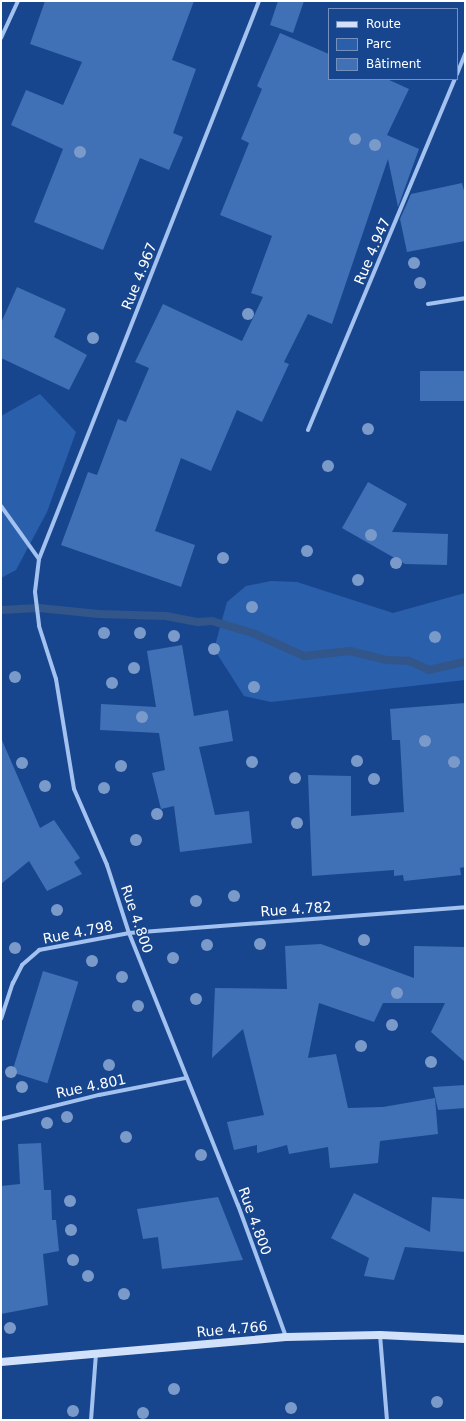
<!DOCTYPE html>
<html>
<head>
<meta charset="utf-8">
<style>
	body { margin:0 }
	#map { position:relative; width:466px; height:1421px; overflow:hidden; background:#18468e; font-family:"DejaVu Sans",sans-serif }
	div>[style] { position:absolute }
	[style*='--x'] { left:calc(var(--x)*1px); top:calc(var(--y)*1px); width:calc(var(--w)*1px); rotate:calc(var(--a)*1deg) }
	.green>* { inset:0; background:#2a5fac }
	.stream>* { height:8px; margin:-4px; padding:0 4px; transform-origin:4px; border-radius:4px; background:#32558a }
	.building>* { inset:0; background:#4070b6; transform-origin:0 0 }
	.street>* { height:4px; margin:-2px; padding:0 2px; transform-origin:2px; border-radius:2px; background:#a3c2ef }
	.secondary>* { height:8px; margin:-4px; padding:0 4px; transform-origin:4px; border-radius:4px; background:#d1e1fa }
	.trees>* { width:12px; height:12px; margin:-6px; border-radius:50%; background:#7a9aca }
	span { translate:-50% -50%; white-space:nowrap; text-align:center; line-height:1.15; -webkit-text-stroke:3px #18468e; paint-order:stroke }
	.street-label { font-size:14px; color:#fff }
	.frame { position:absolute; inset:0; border:2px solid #fff; pointer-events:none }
	.legend { position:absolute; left:328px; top:8px; width:130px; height:72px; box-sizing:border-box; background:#18468e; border:1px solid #7490bb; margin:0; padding:5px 7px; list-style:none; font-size:12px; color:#fff }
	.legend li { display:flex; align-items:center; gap:8px; height:20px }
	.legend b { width:20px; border:1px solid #7490bb }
</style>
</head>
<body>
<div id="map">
	<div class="green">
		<div style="clip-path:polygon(40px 394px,76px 432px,47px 512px,16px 570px,1px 578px,1px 416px)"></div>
		<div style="clip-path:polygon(271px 581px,297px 582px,393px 613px,465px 593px,465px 680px,271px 702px,244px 696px,214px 649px,227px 602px,246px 586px)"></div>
	</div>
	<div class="stream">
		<div style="--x:1;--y:610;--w:38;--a:-3"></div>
		<div style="--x:39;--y:608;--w:60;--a:5.7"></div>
		<div style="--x:99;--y:614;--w:67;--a:1.7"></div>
		<div style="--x:166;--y:616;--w:33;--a:11"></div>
		<div style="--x:198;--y:622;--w:14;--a:-4"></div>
		<div style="--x:212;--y:621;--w:45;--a:16.8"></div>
		<div style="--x:255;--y:634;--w:54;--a:24.2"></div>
		<div style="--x:304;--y:656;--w:46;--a:-6.2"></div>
		<div style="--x:350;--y:651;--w:37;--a:14"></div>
		<div style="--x:386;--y:660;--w:23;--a:2"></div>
		<div style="--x:409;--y:661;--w:22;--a:24"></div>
		<div style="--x:429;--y:670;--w:37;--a:-13"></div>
	</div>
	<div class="building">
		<div style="clip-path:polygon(45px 1px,194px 1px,172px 60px,196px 69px,173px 133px,183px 137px,169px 170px,140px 158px,103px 250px,34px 222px,63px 149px,11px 125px,26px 90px,63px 105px,82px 62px,30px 44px)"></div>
		<div style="clip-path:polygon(278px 1px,304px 1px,293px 33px,270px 25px)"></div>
		<div style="clip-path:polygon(280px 33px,329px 54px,329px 79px,387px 79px,409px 89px,387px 135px,419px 149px,398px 207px,388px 159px,332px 324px,308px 314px,284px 362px,289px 364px,262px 422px,237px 410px,211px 471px,181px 458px,155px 531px,195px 545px,181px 587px,61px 545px,88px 472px,97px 475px,118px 419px,126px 422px,149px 368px,135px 362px,163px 304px,242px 341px,263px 297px,251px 293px,272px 236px,220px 215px,249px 143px,241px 139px,262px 89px,257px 86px)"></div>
		<div style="clip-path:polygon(462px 183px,465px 194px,465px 241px,407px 252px,400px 219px,411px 194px)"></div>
		<div style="clip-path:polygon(17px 287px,66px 309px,54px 337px,87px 355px,69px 390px,1px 358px,1px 323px)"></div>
		<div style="left:465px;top:371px;width:30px;height:45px;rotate:90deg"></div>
		<div style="clip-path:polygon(368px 482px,407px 504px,392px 532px,448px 534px,447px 565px,405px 564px,342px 528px)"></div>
		<div style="clip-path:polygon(182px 645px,194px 716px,228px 710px,233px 741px,199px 747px,215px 815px,249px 811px,252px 843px,180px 852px,174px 806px,161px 809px,152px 773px,165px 770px,159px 733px,100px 730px,101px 704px,156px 707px,147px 651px)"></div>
		<div style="clip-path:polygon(465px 703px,465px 867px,460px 868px,461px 875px,404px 881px,403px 875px,394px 876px,394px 870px,312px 876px,308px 775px,351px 776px,351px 816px,404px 812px,400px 740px,392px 740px,390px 709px)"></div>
		<div style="clip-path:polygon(1px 738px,40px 828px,54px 820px,80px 858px,74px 862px,82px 874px,47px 891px,29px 861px,1px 884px)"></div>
		<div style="clip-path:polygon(321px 944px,414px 978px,414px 946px,465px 947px,465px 1062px,431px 1032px,445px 1003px,383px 1003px,374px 1022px,319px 1003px,308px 1058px,336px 1054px,348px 1108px,383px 1107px,435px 1098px,438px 1134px,380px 1141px,378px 1163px,330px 1168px,328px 1147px,289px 1154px,287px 1145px,257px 1153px,257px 1145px,234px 1150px,227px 1122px,264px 1115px,243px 1029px,212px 1058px,215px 988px,287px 989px,285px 946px)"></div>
		<div style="left:43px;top:971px;width:37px;height:106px;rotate:17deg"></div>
		<div style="clip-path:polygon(465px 1085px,465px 1108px,438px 1110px,433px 1087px)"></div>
		<div style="clip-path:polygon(41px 1143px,44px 1190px,51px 1190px,52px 1220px,56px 1220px,59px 1251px,43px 1254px,48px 1305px,1px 1314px,1px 1186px,20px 1184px,18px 1144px)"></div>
		<div style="clip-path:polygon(354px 1193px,430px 1232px,432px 1197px,465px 1199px,465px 1252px,405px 1247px,394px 1280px,364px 1276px,369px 1258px,331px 1238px)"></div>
		<div style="clip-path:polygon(218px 1197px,243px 1260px,162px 1269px,158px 1237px,143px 1239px,137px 1209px)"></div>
	</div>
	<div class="street">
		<div style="--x:1;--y:38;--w:41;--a:-65.3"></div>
		<div style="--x:457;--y:74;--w:22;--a:-68"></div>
		<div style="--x:428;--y:304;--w:37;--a:-9"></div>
		<div style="--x:308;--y:430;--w:381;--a:-67.3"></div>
		<div style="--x:1;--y:506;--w:65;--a:54.4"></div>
		<div style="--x:39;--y:559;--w:33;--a:97"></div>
		<div style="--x:35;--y:592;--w:34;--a:83"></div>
		<div style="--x:39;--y:626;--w:56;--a:72.2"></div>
		<div style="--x:56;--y:679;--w:111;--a:80.7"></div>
		<div style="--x:74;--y:789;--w:83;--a:66.5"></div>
		<div style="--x:107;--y:865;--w:71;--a:72.1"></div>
		<div style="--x:129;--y:933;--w:293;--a:68.2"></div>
		<div style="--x:238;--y:1205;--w:140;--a:70"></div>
		<div style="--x:39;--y:559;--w:600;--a:-68.48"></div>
		<div style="--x:1;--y:1019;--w:38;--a:-72"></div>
		<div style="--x:13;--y:983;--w:20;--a:-63"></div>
		<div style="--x:22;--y:965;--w:23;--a:-41"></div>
		<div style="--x:39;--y:950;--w:92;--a:-10.7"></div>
		<div style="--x:129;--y:933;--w:337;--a:-4.4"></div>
		<div style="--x:1;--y:1119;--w:101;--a:-13.8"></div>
		<div style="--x:99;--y:1095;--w:89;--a:-11.1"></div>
		<div style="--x:380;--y:1335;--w:85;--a:85.3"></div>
		<div style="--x:91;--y:1420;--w:66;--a:-85.7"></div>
	</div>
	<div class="secondary">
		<div style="--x:1;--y:1362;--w:286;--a:-5"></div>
		<div style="--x:286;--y:1337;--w:94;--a:-1.2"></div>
		<div style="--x:380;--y:1335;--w:85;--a:2.7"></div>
	</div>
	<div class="trees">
		<div style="left:355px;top:139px"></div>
		<div style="left:375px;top:145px"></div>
		<div style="left:80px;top:152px"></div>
		<div style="left:414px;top:263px"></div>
		<div style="left:420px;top:283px"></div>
		<div style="left:248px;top:314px"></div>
		<div style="left:93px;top:338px"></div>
		<div style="left:368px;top:429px"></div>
		<div style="left:328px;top:466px"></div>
		<div style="left:371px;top:535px"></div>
		<div style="left:307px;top:551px"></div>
		<div style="left:223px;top:558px"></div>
		<div style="left:396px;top:563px"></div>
		<div style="left:358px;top:580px"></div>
		<div style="left:252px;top:607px"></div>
		<div style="left:104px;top:633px"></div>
		<div style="left:140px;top:633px"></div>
		<div style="left:174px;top:636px"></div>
		<div style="left:435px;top:637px"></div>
		<div style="left:214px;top:649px"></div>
		<div style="left:134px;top:668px"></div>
		<div style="left:15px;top:677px"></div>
		<div style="left:112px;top:683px"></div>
		<div style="left:254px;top:687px"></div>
		<div style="left:142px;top:717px"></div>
		<div style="left:425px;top:741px"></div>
		<div style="left:357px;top:761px"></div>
		<div style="left:252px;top:762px"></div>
		<div style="left:454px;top:762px"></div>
		<div style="left:22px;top:763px"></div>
		<div style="left:121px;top:766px"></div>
		<div style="left:295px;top:778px"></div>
		<div style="left:374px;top:779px"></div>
		<div style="left:45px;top:786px"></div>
		<div style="left:104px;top:788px"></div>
		<div style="left:157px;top:814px"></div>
		<div style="left:297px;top:823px"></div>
		<div style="left:136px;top:840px"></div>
		<div style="left:234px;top:896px"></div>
		<div style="left:196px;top:901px"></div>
		<div style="left:57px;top:910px"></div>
		<div style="left:364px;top:940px"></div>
		<div style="left:260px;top:944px"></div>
		<div style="left:207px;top:945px"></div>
		<div style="left:15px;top:948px"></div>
		<div style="left:173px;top:958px"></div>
		<div style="left:92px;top:961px"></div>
		<div style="left:122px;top:977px"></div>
		<div style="left:397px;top:993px"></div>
		<div style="left:196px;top:999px"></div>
		<div style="left:138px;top:1006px"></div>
		<div style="left:392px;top:1025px"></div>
		<div style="left:361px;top:1046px"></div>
		<div style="left:431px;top:1062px"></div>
		<div style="left:109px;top:1065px"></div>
		<div style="left:11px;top:1072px"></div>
		<div style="left:22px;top:1087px"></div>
		<div style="left:67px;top:1117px"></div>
		<div style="left:47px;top:1123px"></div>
		<div style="left:126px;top:1137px"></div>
		<div style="left:201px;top:1155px"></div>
		<div style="left:70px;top:1201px"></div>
		<div style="left:71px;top:1230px"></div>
		<div style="left:73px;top:1260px"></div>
		<div style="left:88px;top:1276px"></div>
		<div style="left:124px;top:1294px"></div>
		<div style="left:10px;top:1328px"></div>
		<div style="left:174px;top:1389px"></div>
		<div style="left:437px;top:1402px"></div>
		<div style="left:291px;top:1408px"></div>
		<div style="left:73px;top:1411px"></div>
		<div style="left:143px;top:1413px"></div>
	</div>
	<div class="street-label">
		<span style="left:372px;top:251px;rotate:-67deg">Rue 4.947</span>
		<span style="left:139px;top:276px;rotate:-68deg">Rue 4.967</span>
		<span style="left:296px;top:909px;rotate:-4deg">Rue 4.782</span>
		<span style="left:137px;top:919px;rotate:71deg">Rue 4.800</span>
		<span style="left:78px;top:932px;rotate:-11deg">Rue 4.798</span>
		<span style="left:91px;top:1086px;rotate:-12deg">Rue 4.801</span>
		<span style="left:255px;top:1221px;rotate:70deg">Rue 4.800</span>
		<span style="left:232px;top:1329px;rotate:-5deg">Rue 4.766</span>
	</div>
	<div class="frame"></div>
	<ul class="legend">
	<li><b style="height:5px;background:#d1e1fa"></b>Route</li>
	<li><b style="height:11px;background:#2a5fac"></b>Parc</li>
	<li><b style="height:11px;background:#4070b6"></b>Bâtiment</li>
	</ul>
</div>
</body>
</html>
